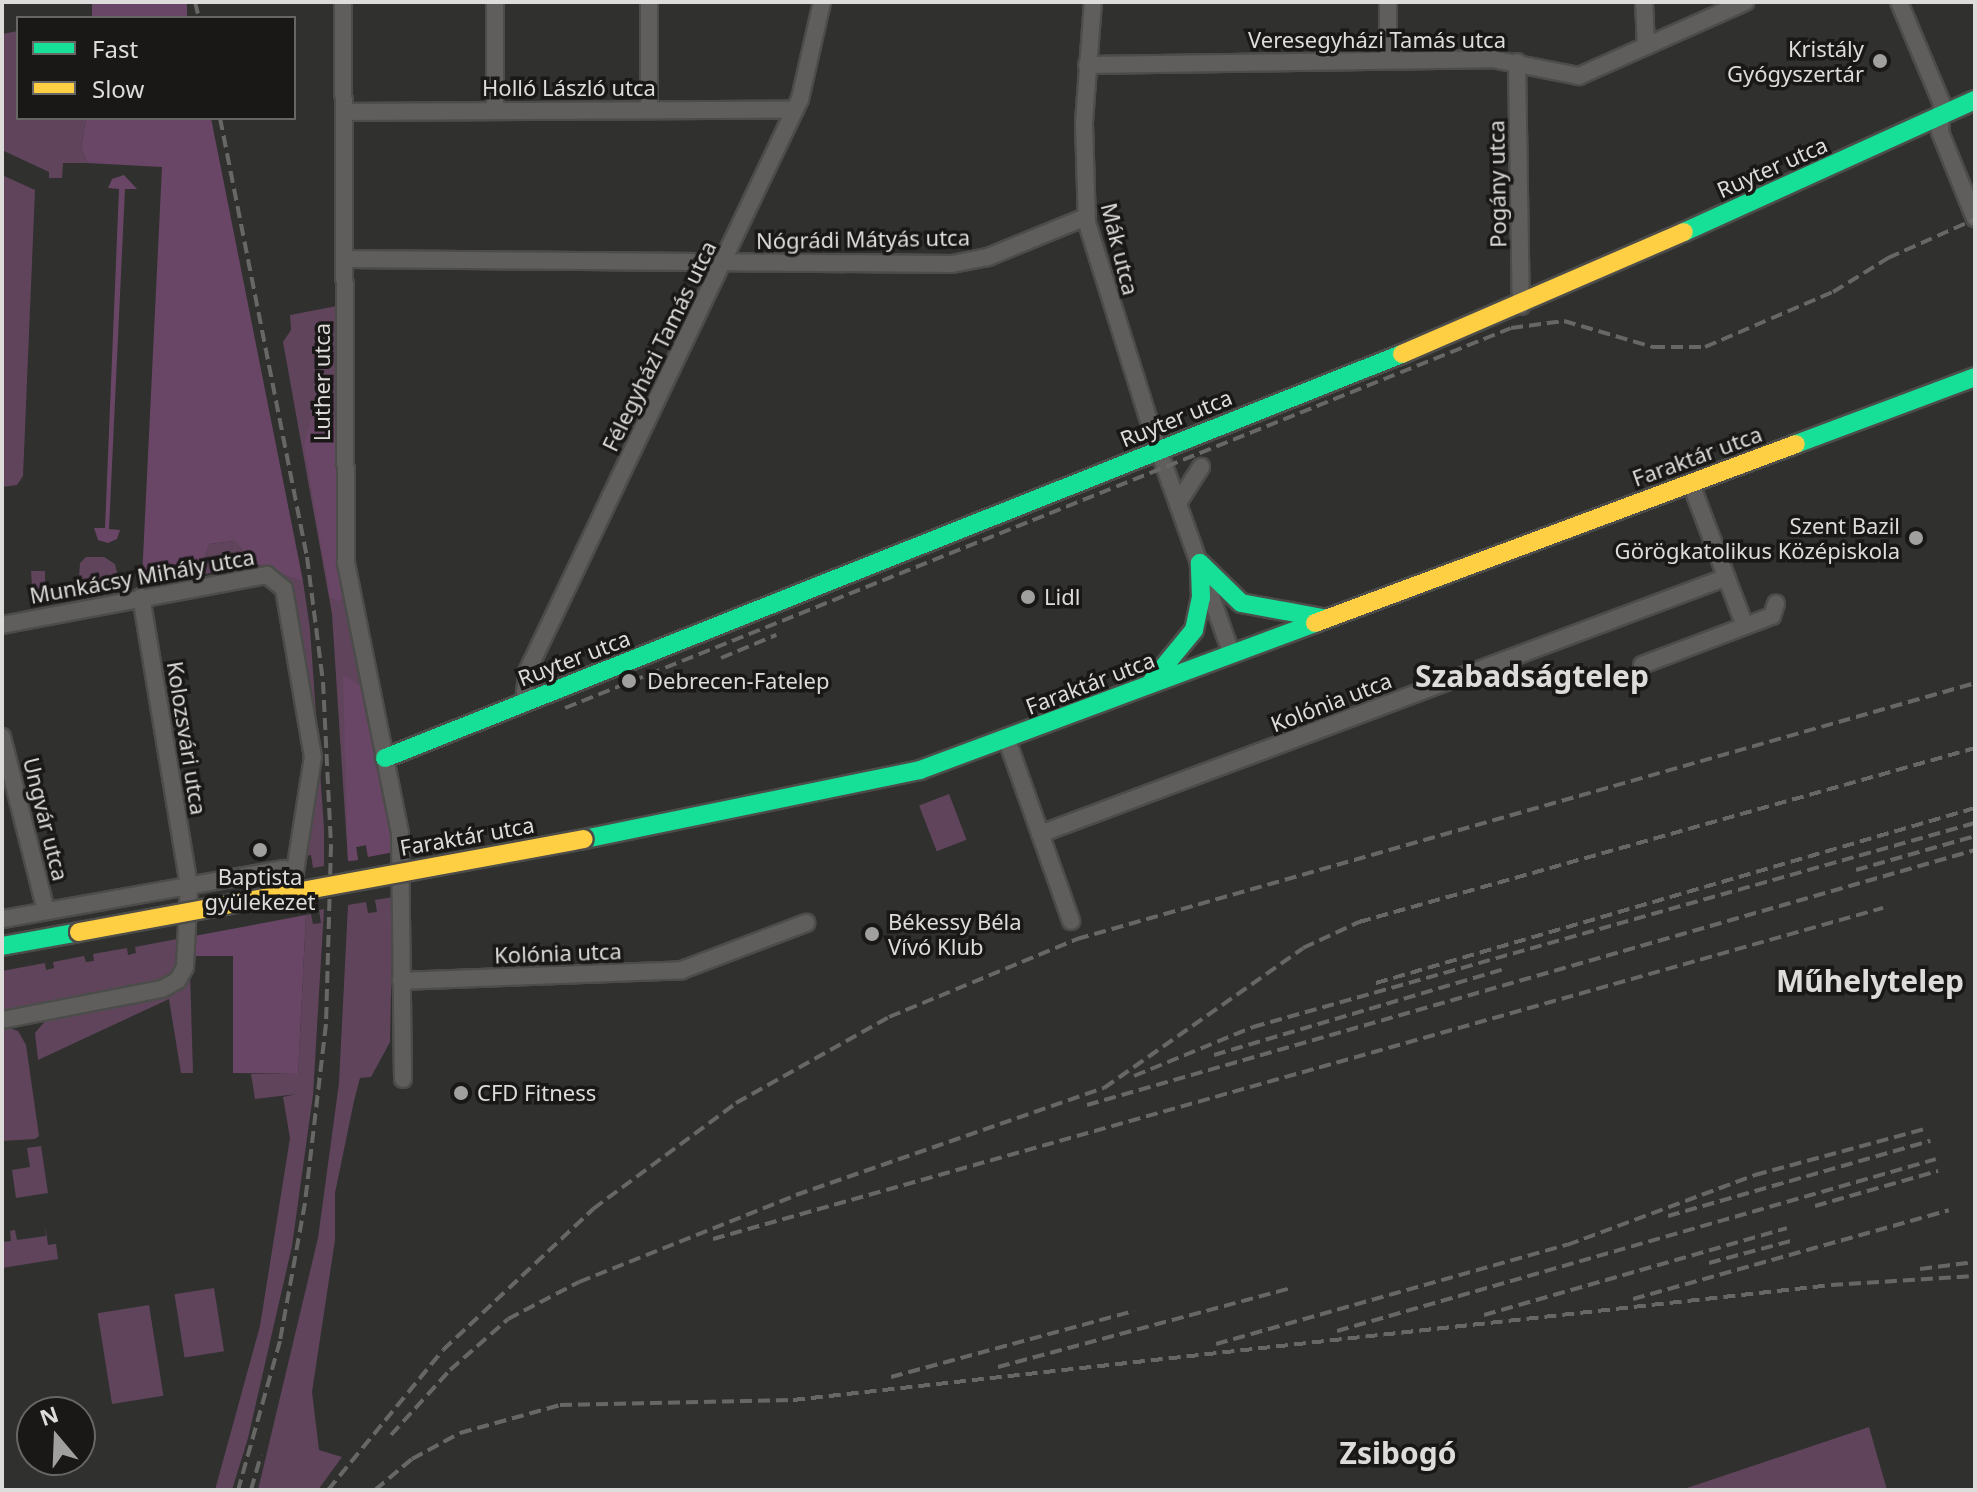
<!DOCTYPE html>
<html>
<head>
<meta charset="utf-8">
<style>
	body { margin:0 }
	#map { position:relative; width:1977px; height:1492px; overflow:hidden; background:#30302f; font-family:"Noto Sans",sans-serif }
	div>[style] { position:absolute }
	[style*='--x'] { left:calc(var(--x)*1px); top:calc(var(--y)*1px); width:calc(var(--w)*1px); rotate:calc(var(--a)*1deg) }
	.green>* { inset:0; background:#60445c; transform-origin:0 0 }
	.forest>* { inset:0; background:#694665; transform-origin:0 0 }
	.roads { filter:drop-shadow(2px 0 #4c4c4a) drop-shadow(-2px 0 #4c4c4a) drop-shadow(0 2px #4c4c4a) drop-shadow(0 -2px #4c4c4a) }
	.street>* { height:16px; margin:-8px; padding:0 8px; transform-origin:8px; border-radius:8px; background:#5f5e5d }
	.fast>* { height:18px; margin:-9px; padding:0 9px; transform-origin:9px; border-radius:9px; background:#16e098 }
	.slow>* { height:18px; margin:-9px; padding:0 9px; transform-origin:9px; border-radius:9px; background:#ffcf43 }
	.rail>* { height:4px; margin-top:-2px; transform-origin:0; background:repeating-linear-gradient(90deg,#676766 0 12px,transparent 0 18px) }
	.bridges { filter:drop-shadow(2px 0 #4c4c4a) drop-shadow(-2px 0 #4c4c4a) drop-shadow(0 2px #4c4c4a) drop-shadow(0 -2px #4c4c4a) }
	.slow-bridge>* { height:18px; margin:-9px; padding:0 9px; transform-origin:9px; border-radius:9px; background:#ffcf43 }
	.dots>* { width:22px; height:22px; translate:-50% -50%; box-sizing:border-box; border:4px solid #191817; border-radius:50% }
	span { translate:-50% -50%; white-space:nowrap; text-align:center; line-height:1.15; -webkit-text-stroke:7px #191817; paint-order:stroke }
	.street-label { font-size:22px; color:#dddcda }
	.poi-label { font-size:22px; color:#dddcda }
	.right { translate:-100% -50%; text-align:right }
	.left { translate:0 -50%; text-align:left }
	.district-label { font-size:30px; color:#dddcda; font-weight:700 }
	.frame { position:absolute; inset:0; border:4px solid #dddcda; pointer-events:none }
	.legend { position:absolute; left:16px; top:16px; width:280px; height:104px; box-sizing:border-box; background:#191817; border:2px solid #676665; margin:0; padding:10px 14px; list-style:none; font-size:24px; color:#dddcda }
	.legend li { display:flex; align-items:center; gap:16px; height:40px }
	.legend b { width:40px; border:2px solid #676665 }
	.north { position:absolute; left:16px; top:1396px; width:80px; height:80px; box-sizing:border-box; background:#191817; border:2px solid #676665; border-radius:50%; rotate:341deg; font-size:22px; font-weight:700; line-height:32px; text-align:center; color:#dddcda }
	.north::after { content:''; display:block; margin:auto; width:28px; height:36px; background:#a0a09e; clip-path:polygon(50% 0,100% 100%,50% 72%,0 100%) }
</style>
</head>
<body>
<div id="map">
	<div class="green">
		<div style="clip-path:polygon(18px 31px,18px 118px,86px 118px,81px 147px,87px 163px,63px 163px,62px 178px,49px 178px,49px 172px,4px 151px,2px 34px)"></div>
		<div style="clip-path:polygon(2px 175px,35px 190px,23px 476px,17px 485px,2px 487px)"></div>
		<div style="clip-path:polygon(337px 306px,340px 569px,392px 825px,368px 857px,366px 845px,356px 847px,358px 860px,348px 861px,332px 614px,283px 342px,291px 330px,290px 315px)"></div>
		<div style="clip-path:polygon(234px 541px,255px 564px,200px 575px,209px 544px)"></div>
		<div style="clip-path:polygon(86px 557px,104px 557px,115px 564px,119px 581px,113px 581px,110px 591px,40px 605px,33px 602px,31px 571px,45px 571px,45px 591px,78px 592px,80px 563px)"></div>
		<div style="clip-path:polygon(279px 570px,303px 581px,310px 629px,324px 828px,324px 866px,313px 868px,311px 855px,303px 857px,318px 757px,303px 653px,287px 581px)"></div>
		<div style="left:949px;top:794px;width:49px;height:32px;rotate:69deg"></div>
		<div style="clip-path:polygon(393px 897px,390px 1042px,371px 1077px,360px 1078px,354px 1101px,335px 1193px,335px 1240px,312px 1392px,319px 1450px,342px 1457px,318px 1490px,258px 1490px,318px 1238px,339px 1083px,348px 905px,366px 902px,368px 913px,377px 912px,375px 900px)"></div>
		<div style="clip-path:polygon(324px 909px,313px 1095px,292px 1246px,248px 1438px,232px 1490px,215px 1490px,260px 1326px,290px 1138px,283px 1097px,297px 1094px,255px 1099px,251px 1074px,298px 1074px,306px 915px,311px 914px,313px 924px,321px 923px,319px 910px)"></div>
		<div style="clip-path:polygon(182px 938px,175px 973px,163px 982px,2px 1014px,2px 971px,45px 963px,46px 970px,54px 968px,53px 962px,84px 956px,86px 962px,94px 961px,93px 954px,127px 948px,128px 955px,136px 953px,135px 947px)"></div>
		<div style="clip-path:polygon(190px 972px,193px 1073px,181px 1073px,169px 999px,38px 1060px,35px 1033px,46px 1020px)"></div>
		<div style="clip-path:polygon(2px 1025px,18px 1031px,26px 1045px,39px 1136px,35px 1139px,2px 1141px)"></div>
		<div style="clip-path:polygon(41px 1146px,48px 1193px,16px 1198px,12px 1170px,30px 1167px,27px 1148px)"></div>
		<div style="clip-path:polygon(45px 1225px,48px 1245px,56px 1244px,58px 1259px,2px 1268px,2px 1242px,11px 1241px,10px 1231px,15px 1230px,17px 1240px,46px 1236px)"></div>
		<div style="left:214px;top:1288px;width:64px;height:40px;rotate:81deg"></div>
		<div style="left:149px;top:1305px;width:92px;height:52px;rotate:81deg"></div>
		<div style="clip-path:polygon(1869px 1427px,1887px 1490px,1681px 1490px)"></div>
	</div>
	<div class="forest">
		<div style="left:92px;top:2px;width:95px;height:16px"></div>
		<div style="clip-path:polygon(86px 118px,211px 118px,303px 581px,255px 564px,234px 541px,209px 544px,200px 575px,171px 582px,142px 578px,162px 167px,87px 163px,81px 147px)"></div>
		<div style="clip-path:polygon(124px 175px,137px 189px,125px 189px,109px 529px,120px 530px,117px 539px,108px 543px,98px 540px,94px 528px,105px 528px,119px 189px,108px 188px,112px 179px)"></div>
		<div style="clip-path:polygon(326px 410px,338px 421px,344px 598px,338px 601px,330px 597px,304px 445px,311px 420px)"></div>
		<div style="clip-path:polygon(343px 675px,361px 686px,394px 852px,368px 857px,366px 845px,356px 847px,358px 860px,348px 861px)"></div>
		<div style="clip-path:polygon(306px 915px,298px 1074px,233px 1073px,233px 956px,193px 956px,194px 936px)"></div>
	</div>
	<div class="roads">
		<div class="street">
			<div style="--x:343;--y:2;--w:561;--a:89.69"></div>
			<div style="--x:346;--y:563;--w:275;--a:78.7"></div>
			<div style="--x:400;--y:833;--w:246;--a:89.3"></div>
			<div style="--x:1093;--y:2;--w:121;--a:94.3"></div>
			<div style="--x:1084;--y:123;--w:100;--a:88.3"></div>
			<div style="--x:1087;--y:223;--w:227;--a:72.6"></div>
			<div style="--x:1155;--y:440;--w:228;--a:70.3"></div>
			<div style="--x:1644;--y:2;--w:44;--a:87.4"></div>
			<div style="--x:1899;--y:2;--w:111;--a:67.1"></div>
			<div style="--x:1942;--y:104;--w:28;--a:94"></div>
			<div style="--x:1940;--y:132;--w:93;--a:67.9"></div>
			<div style="--x:1388;--y:59;--w:57;--a:-90"></div>
			<div style="--x:1517;--y:62;--w:244;--a:89.1"></div>
			<div style="--x:1087;--y:65;--w:405;--a:-0.8"></div>
			<div style="--x:1492;--y:59;--w:89;--a:11.1"></div>
			<div style="--x:1579;--y:76;--w:182;--a:-24"></div>
			<div style="--x:649;--y:110;--w:108;--a:-90"></div>
			<div style="--x:495;--y:111;--w:109;--a:-90"></div>
			<div style="--x:344;--y:112;--w:451;--a:-0.3"></div>
			<div style="--x:344;--y:259;--w:608;--a:0.47"></div>
			<div style="--x:952;--y:264;--w:37;--a:-11"></div>
			<div style="--x:988;--y:257;--w:106;--a:-22.2"></div>
			<div style="--x:1691;--y:484;--w:152;--a:69.2"></div>
			<div style="--x:1178;--y:503;--w:43;--a:-57.4"></div>
			<div style="--x:2;--y:625;--w:270;--a:-10.7"></div>
			<div style="--x:267;--y:575;--w:22;--a:39"></div>
			<div style="--x:284;--y:589;--w:170;--a:80.2"></div>
			<div style="--x:313;--y:757;--w:116;--a:98.9"></div>
			<div style="--x:295;--y:872;--w:12;--a:-166"></div>
			<div style="--x:283;--y:869;--w:285;--a:169.9"></div>
			<div style="--x:1642;--y:665;--w:139;--a:-20.7"></div>
			<div style="--x:1772;--y:616;--w:13;--a:-72"></div>
			<div style="--x:524;--y:703;--w:31;--a:-84"></div>
			<div style="--x:527;--y:672;--w:635;--a:-64.53"></div>
			<div style="--x:800;--y:99;--w:99;--a:-77.2"></div>
			<div style="--x:2;--y:737;--w:179;--a:75.8"></div>
			<div style="--x:1007;--y:740;--w:192;--a:70.5"></div>
			<div style="--x:1040;--y:834;--w:733;--a:-20.51"></div>
			<div style="--x:401;--y:981;--w:281;--a:-2.2"></div>
			<div style="--x:682;--y:970;--w:133;--a:-20.8"></div>
			<div style="--x:2;--y:1020;--w:163;--a:-11"></div>
			<div style="--x:162;--y:989;--w:18;--a:-29"></div>
			<div style="--x:178;--y:980;--w:15;--a:-62"></div>
			<div style="--x:185;--y:967;--w:81;--a:-87.2"></div>
			<div style="--x:189;--y:886;--w:293;--a:-99.4"></div>
		</div>
		<div class="fast">
			<div style="--x:1684;--y:232;--w:320;--a:-24.4"></div>
			<div style="--x:1796;--y:444;--w:191;--a:-20.5"></div>
			<div style="--x:1200;--y:563;--w:57;--a:44.3"></div>
			<div style="--x:1241;--y:603;--w:83;--a:10.4"></div>
			<div style="--x:1152;--y:681;--w:66;--a:-50.5"></div>
			<div style="--x:1194;--y:630;--w:33;--a:-78"></div>
			<div style="--x:1201;--y:598;--w:35;--a:-92"></div>
			<div style="--x:385;--y:758;--w:1094;--a:-21.67"></div>
			<div style="--x:584;--y:839;--w:343;--a:-11.6"></div>
			<div style="--x:920;--y:770;--w:421;--a:-20.4"></div>
			<div style="--x:2;--y:946;--w:78;--a:-10.3"></div>
		</div>
		<div class="slow">
			<div style="--x:1402;--y:354;--w:307;--a:-23.4"></div>
			<div style="--x:1315;--y:623;--w:513;--a:-20.41"></div>
		</div>
	</div>
	<div class="rail">
		<div style="--x:195;--y:2;--w:16;--a:76"></div>
		<div style="--x:220;--y:118;--w:448;--a:78.8"></div>
		<div style="--x:307;--y:557;--w:126;--a:82.7"></div>
		<div style="--x:323;--y:682;--w:163;--a:87.2"></div>
		<div style="--x:331;--y:845;--w:179;--a:91.6"></div>
		<div style="--x:326;--y:1024;--w:180;--a:96.7"></div>
		<div style="--x:305;--y:1203;--w:140;--a:100.3"></div>
		<div style="--x:280;--y:1341;--w:155;--a:105.7"></div>
		<div style="--x:721;--y:658;--w:60;--a:-22.7"></div>
		<div style="--x:646;--y:685;--w:30;--a:-17"></div>
		<div style="--x:565;--y:708;--w:1019;--a:-21.88"></div>
		<div style="--x:1511;--y:328;--w:53;--a:-7.5"></div>
		<div style="--x:1564;--y:321;--w:93;--a:16.3"></div>
		<div style="--x:1653;--y:347;--w:52;--a:0"></div>
		<div style="--x:1705;--y:347;--w:139;--a:-23.3"></div>
		<div style="--x:1833;--y:292;--w:65;--a:-31.7"></div>
		<div style="--x:1888;--y:258;--w:95;--a:-24.1"></div>
		<div style="--x:1856;--y:870;--w:124;--a:-15.9"></div>
		<div style="--x:1376;--y:983;--w:624;--a:-16.29"></div>
		<div style="--x:1214;--y:1055;--w:303;--a:-16.5"></div>
		<div style="--x:1134;--y:1076;--w:129;--a:-22.4"></div>
		<div style="--x:1253;--y:1027;--w:750;--a:-15.78"></div>
		<div style="--x:1087;--y:1105;--w:924;--a:-16.02"></div>
		<div style="--x:1815;--y:1206;--w:128;--a:-15.9"></div>
		<div style="--x:1668;--y:1216;--w:273;--a:-16"></div>
		<div style="--x:713;--y:1239;--w:1216;--a:-15.8"></div>
		<div style="--x:1709;--y:1263;--w:88;--a:-15.1"></div>
		<div style="--x:1920;--y:1269;--w:55;--a:-7.3"></div>
		<div style="--x:1633;--y:1299;--w:328;--a:-15.7"></div>
		<div style="--x:1484;--y:1315;--w:315;--a:-16"></div>
		<div style="--x:1337;--y:1331;--w:623;--a:-16.02"></div>
		<div style="--x:1216;--y:1344;--w:365;--a:-15.8"></div>
		<div style="--x:1567;--y:1245;--w:201;--a:-20.4"></div>
		<div style="--x:1755;--y:1175;--w:179;--a:-15.2"></div>
		<div style="--x:998;--y:1367;--w:303;--a:-15.1"></div>
		<div style="--x:891;--y:1377;--w:252;--a:-15.2"></div>
		<div style="--x:391;--y:1435;--w:88;--a:-47.8"></div>
		<div style="--x:450;--y:1370;--w:77;--a:-41.3"></div>
		<div style="--x:508;--y:1319;--w:80;--a:-27.5"></div>
		<div style="--x:579;--y:1282;--w:234;--a:-21.8"></div>
		<div style="--x:796;--y:1195;--w:326;--a:-19.2"></div>
		<div style="--x:1104;--y:1088;--w:243;--a:-35.1"></div>
		<div style="--x:1303;--y:948;--w:62;--a:-24.9"></div>
		<div style="--x:1359;--y:922;--w:640;--a:-15.77"></div>
		<div style="--x:251;--y:1490;--w:36;--a:-74"></div>
		<div style="--x:328;--y:1490;--w:181;--a:-50.6"></div>
		<div style="--x:443;--y:1350;--w:206;--a:-43.2"></div>
		<div style="--x:593;--y:1209;--w:178;--a:-36.5"></div>
		<div style="--x:736;--y:1103;--w:176;--a:-29.3"></div>
		<div style="--x:889;--y:1017;--w:204;--a:-22.5"></div>
		<div style="--x:1077;--y:939;--w:934;--a:-15.91"></div>
		<div style="--x:375;--y:1490;--w:48;--a:-40"></div>
		<div style="--x:412;--y:1459;--w:55;--a:-28.4"></div>
		<div style="--x:460;--y:1433;--w:104;--a:-15.6"></div>
		<div style="--x:560;--y:1405;--w:233;--a:-1.2"></div>
		<div style="--x:793;--y:1400;--w:1044;--a:-6.32"></div>
		<div style="--x:1831;--y:1285;--w:144;--a:-3.6"></div>
	</div>
	<div class="bridges">
		<div class="slow-bridge">
			<div style="--x:79;--y:932;--w:513;--a:-10.43"></div>
		</div>
	</div>
	<div class="dots">
		<div style="left:1880px;top:61px;background:#a0a09e"></div>
		<div style="left:1916px;top:538px;background:#a0a09e"></div>
		<div style="left:1028px;top:597px;background:#a0a09e"></div>
		<div style="left:629px;top:681px;background:#a0a09e"></div>
		<div style="left:260px;top:850px;background:#a0a09e"></div>
		<div style="left:872px;top:934px;background:#a0a09e"></div>
		<div style="left:461px;top:1093px;background:#a0a09e"></div>
	</div>
	<div class="street-label">
		<span style="left:1377px;top:40px">Veresegyházi Tamás utca</span>
		<span style="left:569px;top:88px">Holló László utca</span>
		<span style="left:1772px;top:167px;rotate:-24deg">Ruyter utca</span>
		<span style="left:1497px;top:184px;rotate:-91deg">Pogány utca</span>
		<span style="left:863px;top:239px;rotate:-1deg">Nógrádi Mátyás utca</span>
		<span style="left:1120px;top:249px;rotate:76deg">Mák utca</span>
		<span style="left:659px;top:346px;rotate:-64deg">Félegyházi Tamás utca</span>
		<span style="left:322px;top:382px;rotate:-90deg">Luther utca</span>
		<span style="left:1176px;top:418px;rotate:-22deg">Ruyter utca</span>
		<span style="left:1697px;top:456px;rotate:-20deg">Faraktár utca</span>
		<span style="left:142px;top:576px;rotate:-10deg">Munkácsy Mihály utca</span>
		<span style="left:574px;top:658px;rotate:-21deg">Ruyter utca</span>
		<span style="left:1090px;top:683px;rotate:-21deg">Faraktár utca</span>
		<span style="left:1331px;top:702px;rotate:-21deg">Kolónia utca</span>
		<span style="left:187px;top:738px;rotate:81deg">Kolozsvári utca</span>
		<span style="left:46px;top:819px;rotate:76deg">Ungvár utca</span>
		<span style="left:467px;top:836px;rotate:-10deg">Faraktár utca</span>
		<span style="left:558px;top:953px;rotate:-2deg">Kolónia utca</span>
	</div>
	<div class="poi-label">
		<span class="right" style="left:1864px;top:61px">Kristály<br>Gyógyszertár</span>
		<span class="right" style="left:1900px;top:538px">Szent Bazil<br>Görögkatolikus Középiskola</span>
		<span class="left" style="left:1044px;top:597px">Lidl</span>
		<span class="left" style="left:647px;top:681px">Debrecen-Fatelep</span>
		<span style="left:260px;top:889px">Baptista<br>gyülekezet</span>
		<span class="left" style="left:888px;top:934px">Békessy Béla<br>Vívó Klub</span>
		<span class="left" style="left:477px;top:1093px">CFD Fitness</span>
	</div>
	<div class="district-label">
		<span style="left:1532px;top:676px">Szabadságtelep</span>
		<span style="left:1870px;top:981px">Műhelytelep</span>
		<span style="left:1398px;top:1453px">Zsibogó</span>
	</div>
	<div class="frame"></div>
	<ul class="legend">
	<li><b style="height:10px;background:#16e098"></b>Fast</li>
	<li><b style="height:10px;background:#ffcf43"></b>Slow</li>
	</ul>
	<div class="north">N</div>
</div>
</body>
</html>
